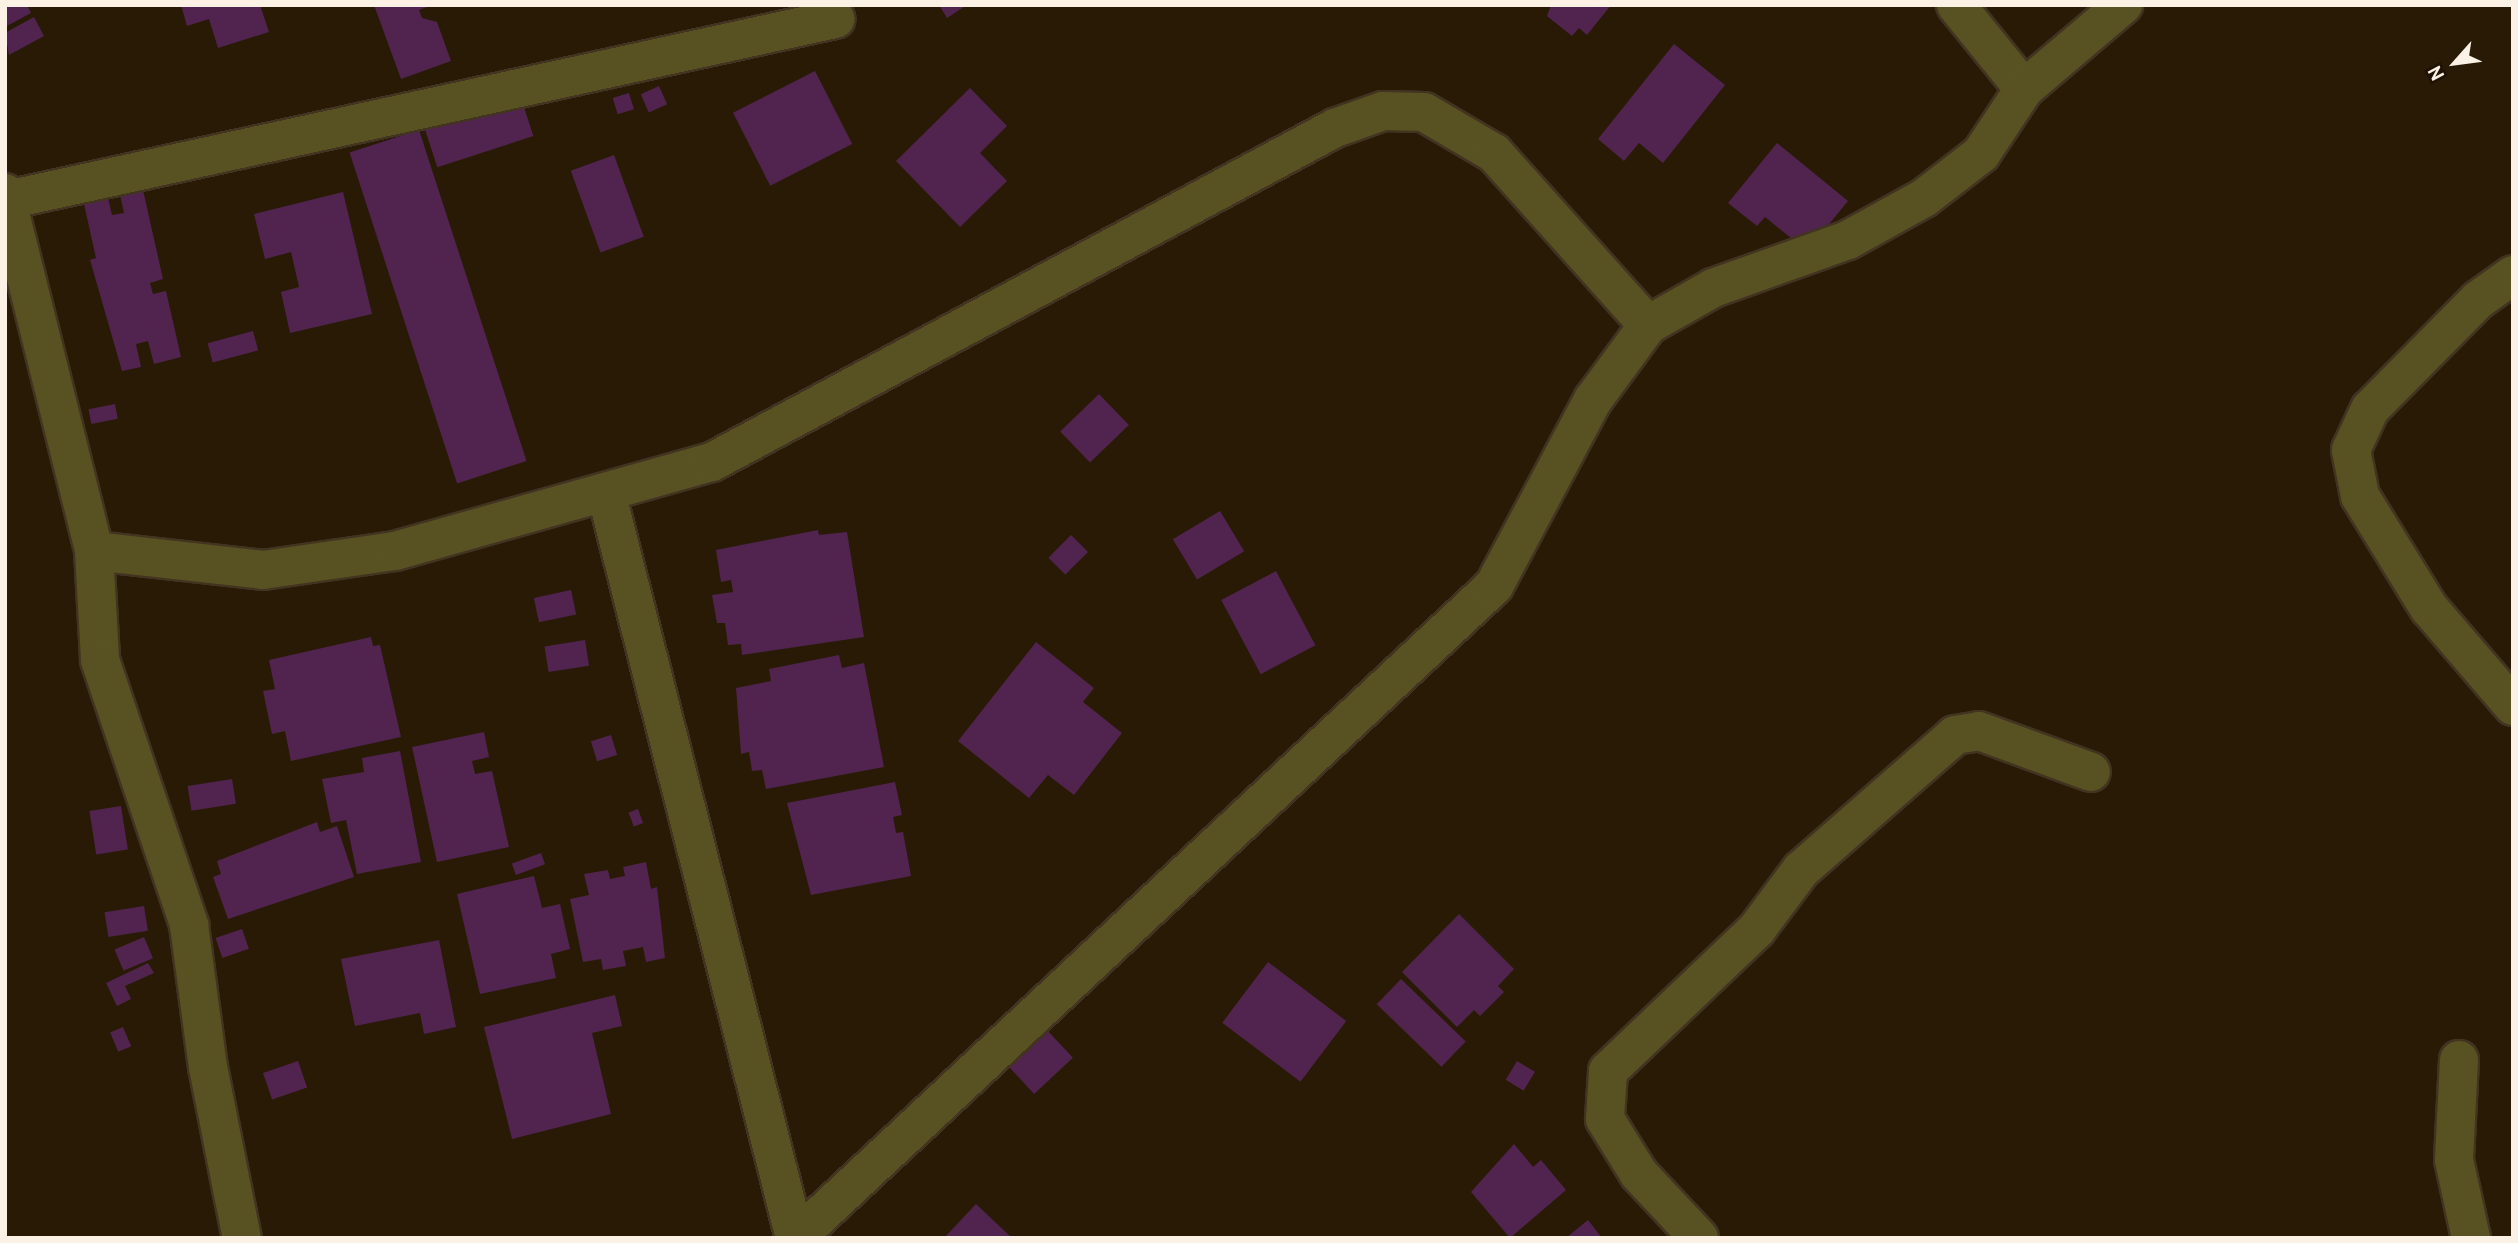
<!DOCTYPE html>
<html>
<head>
<meta charset="utf-8">
<style>
	body { margin:0 }
	#map { position:relative; width:2518px; height:1243px; overflow:hidden; background:#291a06; font-family:Cabin,sans-serif }
	div>[style] { position:absolute }
	[style*='--x'] { left:calc(var(--x)*1px); top:calc(var(--y)*1px); width:calc(var(--w)*1px); rotate:calc(var(--a)*1deg) }
	.building>* { inset:0; background:#50244e; transform-origin:0 0 }
	.roads { filter:drop-shadow(2px 0 #423421) drop-shadow(-2px 0 #423421) drop-shadow(0 2px #423421) drop-shadow(0 -2px #423421) }
	.minor>* { height:38px; margin:-19px; padding:0 19px; transform-origin:19px; border-radius:19px; background:#585223 }
	span { translate:-50% -50%; white-space:nowrap; text-align:center; line-height:1.15; -webkit-text-stroke:5px #1f1100; paint-order:stroke }
	.frame { position:absolute; inset:0; border:7px solid #fbf1e4; pointer-events:none }
	.north { position:absolute; left:2420px; top:28px; width:70px; height:70px; -webkit-text-stroke:5px #1f1100; paint-order:stroke; rotate:242deg; font-size:19px; font-weight:700; line-height:28px; text-align:center; color:#fbf1e4 }
	.north::after { content:''; display:block; margin:auto; width:24px; height:32px; background:#fbf1e4; clip-path:polygon(50% 0,100% 100%,50% 72%,0 100%) }
</style>
</head>
<body>
<div id="map">
	<div class="building">
		<div style="clip-path:polygon(5px 5px,27px 5px,31px 13px,5px 27px)"></div>
		<div style="clip-path:polygon(181px 5px,260px 5px,269px 32px,218px 48px,209px 19px,187px 26px)"></div>
		<div style="clip-path:polygon(374px 5px,432px 5px,419px 10px,422px 18px,437px 22px,451px 61px,401px 79px)"></div>
		<div style="clip-path:polygon(939px 5px,967px 5px,947px 18px)"></div>
		<div style="clip-path:polygon(1551px 5px,1611px 5px,1587px 35px,1579px 28px,1572px 36px,1547px 16px)"></div>
		<div style="clip-path:polygon(34px 17px,44px 36px,9px 55px,5px 33px)"></div>
		<div style="clip-path:polygon(1674px 44px,1725px 85px,1663px 163px,1639px 143px,1624px 161px,1598px 139px)"></div>
		<div style="left:815px;top:71px;width:82px;height:92px;rotate:63deg"></div>
		<div style="left:659px;top:86px;width:20px;height:20px;rotate:66deg"></div>
		<div style="clip-path:polygon(970px 88px,1007px 126px,980px 153px,1007px 181px,960px 227px,896px 161px)"></div>
		<div style="left:629px;top:93px;width:17px;height:17px;rotate:73deg"></div>
		<div style="left:521px;top:98px;width:40px;height:101px;rotate:72deg"></div>
		<div style="left:419px;top:130px;width:348px;height:73px;rotate:72deg"></div>
		<div style="clip-path:polygon(1777px 143px,1848px 201px,1807px 251px,1765px 217px,1757px 226px,1728px 203px)"></div>
		<div style="left:614px;top:155px;width:87px;height:46px;rotate:70deg"></div>
		<div style="clip-path:polygon(143px 190px,163px 279px,150px 283px,153px 294px,166px 291px,181px 357px,154px 364px,148px 341px,136px 344px,141px 367px,122px 371px,90px 260px,96px 258px,84px 204px,108px 198px,112px 215px,124px 213px,120px 195px)"></div>
		<div style="clip-path:polygon(343px 192px,372px 314px,290px 333px,281px 292px,299px 287px,291px 252px,265px 259px,254px 214px)"></div>
		<div style="left:253px;top:331px;width:20px;height:47px;rotate:75deg"></div>
		<div style="left:1099px;top:394px;width:43px;height:54px;rotate:46deg"></div>
		<div style="left:115px;top:404px;width:15px;height:27px;rotate:79deg"></div>
		<div style="left:1220px;top:511px;width:47px;height:55px;rotate:59deg"></div>
		<div style="clip-path:polygon(818px 530px,819px 535px,847px 532px,864px 637px,742px 655px,741px 644px,728px 645px,725px 623px,717px 623px,712px 595px,733px 592px,731px 580px,721px 582px,716px 550px)"></div>
		<div style="left:1071px;top:535px;width:24px;height:32px;rotate:45deg"></div>
		<div style="left:1276px;top:571px;width:84px;height:62px;rotate:62deg"></div>
		<div style="left:571px;top:590px;width:25px;height:38px;rotate:78deg"></div>
		<div style="clip-path:polygon(371px 637px,373px 646px,380px 645px,401px 737px,291px 761px,285px 731px,272px 734px,263px 691px,275px 689px,269px 660px)"></div>
		<div style="left:585px;top:640px;width:26px;height:41px;rotate:81deg"></div>
		<div style="clip-path:polygon(1036px 642px,1094px 688px,1083px 702px,1122px 733px,1074px 795px,1048px 775px,1029px 798px,958px 741px)"></div>
		<div style="clip-path:polygon(839px 655px,842px 668px,864px 663px,884px 767px,766px 789px,762px 770px,752px 771px,749px 752px,741px 754px,736px 688px,771px 681px,769px 669px)"></div>
		<div style="clip-path:polygon(484px 732px,489px 757px,472px 761px,475px 774px,492px 771px,509px 847px,437px 862px,412px 747px)"></div>
		<div style="left:611px;top:735px;width:21px;height:21px;rotate:73deg"></div>
		<div style="clip-path:polygon(400px 751px,421px 862px,357px 874px,346px 820px,331px 823px,322px 779px,364px 772px,362px 758px)"></div>
		<div style="left:232px;top:779px;width:25px;height:45px;rotate:81deg"></div>
		<div style="clip-path:polygon(895px 782px,902px 815px,893px 817px,896px 833px,903px 832px,911px 876px,811px 895px,787px 803px)"></div>
		<div style="left:121px;top:806px;width:44px;height:32px;rotate:81deg"></div>
		<div style="left:638px;top:809px;width:15px;height:10px;rotate:70deg"></div>
		<div style="clip-path:polygon(317px 822px,320px 832px,337px 826px,354px 877px,228px 919px,213px 877px,221px 874px,217px 861px)"></div>
		<div style="left:541px;top:853px;width:12px;height:31px;rotate:70deg"></div>
		<div style="clip-path:polygon(646px 862px,651px 889px,657px 887px,665px 958px,646px 962px,643px 947px,623px 951px,626px 966px,603px 970px,601px 959px,583px 962px,570px 899px,589px 895px,584px 874px,608px 870px,610px 879px,625px 876px,623px 867px)"></div>
		<div style="clip-path:polygon(534px 876px,542px 908px,560px 904px,570px 949px,551px 954px,556px 978px,480px 994px,457px 894px)"></div>
		<div style="left:144px;top:906px;width:25px;height:40px;rotate:81deg"></div>
		<div style="clip-path:polygon(1459px 914px,1514px 969px,1498px 986px,1504px 992px,1480px 1016px,1474px 1010px,1457px 1027px,1402px 972px)"></div>
		<div style="left:242px;top:929px;width:21px;height:28px;rotate:71deg"></div>
		<div style="left:144px;top:937px;width:23px;height:32px;rotate:67deg"></div>
		<div style="clip-path:polygon(439px 940px,456px 1027px,424px 1034px,420px 1013px,355px 1026px,341px 959px)"></div>
		<div style="left:1268px;top:962px;width:98px;height:76px;rotate:37deg"></div>
		<div style="clip-path:polygon(148px 963px,154px 973px,125px 986px,131px 999px,117px 1006px,106px 983px)"></div>
		<div style="left:1401px;top:979px;width:90px;height:35px;rotate:44deg"></div>
		<div style="clip-path:polygon(615px 995px,622px 1026px,592px 1033px,611px 1114px,512px 1139px,484px 1027px)"></div>
		<div style="left:123px;top:1027px;width:21px;height:14px;rotate:67deg"></div>
		<div style="left:1047px;top:1030px;width:38px;height:53px;rotate:47deg"></div>
		<div style="left:298px;top:1061px;width:28px;height:37px;rotate:71deg"></div>
		<div style="left:1517px;top:1061px;width:21px;height:22px;rotate:31deg"></div>
		<div style="clip-path:polygon(1514px 1144px,1533px 1167px,1541px 1160px,1566px 1190px,1510px 1238px,1471px 1192px)"></div>
		<div style="clip-path:polygon(976px 1204px,1012px 1238px,944px 1238px)"></div>
		<div style="clip-path:polygon(1588px 1220px,1602px 1238px,1566px 1238px)"></div>
	</div>
	<div class="roads">
		<div class="minor">
			<div style="--x:1956;--y:5;--w:108;--a:51"></div>
			<div style="--x:5;--y:193;--w:369;--a:76"></div>
			<div style="--x:94;--y:551;--w:109;--a:86.8"></div>
			<div style="--x:100;--y:660;--w:280;--a:71.4"></div>
			<div style="--x:189;--y:925;--w:143;--a:82.4"></div>
			<div style="--x:208;--y:1067;--w:174;--a:78.8"></div>
			<div style="--x:7;--y:200;--w:848;--a:-12.33"></div>
			<div style="--x:2513;--y:275;--w:43;--a:144.5"></div>
			<div style="--x:2478;--y:300;--w:153;--a:134.7"></div>
			<div style="--x:2370;--y:409;--w:45;--a:114.9"></div>
			<div style="--x:2351;--y:450;--w:47;--a:78.9"></div>
			<div style="--x:2360;--y:496;--w:132;--a:58.4"></div>
			<div style="--x:2429;--y:608;--w:129;--a:49.4"></div>
			<div style="--x:607;--y:496;--w:765;--a:75.78"></div>
			<div style="--x:94;--y:551;--w:170;--a:6.4"></div>
			<div style="--x:263;--y:570;--w:133;--a:-8.2"></div>
			<div style="--x:395;--y:551;--w:329;--a:-15.7"></div>
			<div style="--x:712;--y:462;--w:707;--a:-28.2"></div>
			<div style="--x:1335;--y:128;--w:51;--a:-19.5"></div>
			<div style="--x:1383;--y:111;--w:41;--a:1.4"></div>
			<div style="--x:1424;--y:112;--w:81;--a:30.4"></div>
			<div style="--x:1494;--y:153;--w:231;--a:48.2"></div>
			<div style="--x:2459;--y:1060;--w:100;--a:92.9"></div>
			<div style="--x:2454;--y:1160;--w:80;--a:77.7"></div>
			<div style="--x:796;--y:1238;--w:955;--a:-43.05"></div>
			<div style="--x:1494;--y:586;--w:211;--a:-62"></div>
			<div style="--x:1593;--y:400;--w:93;--a:-53.7"></div>
			<div style="--x:1648;--y:325;--w:75;--a:-29.6"></div>
			<div style="--x:1713;--y:288;--w:143;--a:-19.6"></div>
			<div style="--x:1848;--y:240;--w:87;--a:-28.9"></div>
			<div style="--x:1924;--y:198;--w:72;--a:-37.7"></div>
			<div style="--x:1981;--y:154;--w:78;--a:-56.5"></div>
			<div style="--x:2024;--y:89;--w:130;--a:-40.3"></div>
			<div style="--x:1699;--y:1238;--w:88;--a:-133.2"></div>
			<div style="--x:1639;--y:1174;--w:65;--a:-121.7"></div>
			<div style="--x:1605;--y:1119;--w:48;--a:-86.4"></div>
			<div style="--x:1608;--y:1071;--w:206;--a:-43.6"></div>
			<div style="--x:1757;--y:929;--w:74;--a:-53.3"></div>
			<div style="--x:1801;--y:870;--w:205;--a:-41.2"></div>
			<div style="--x:1955;--y:735;--w:24;--a:-9"></div>
			<div style="--x:1979;--y:731;--w:119;--a:20.1"></div>
		</div>
	</div>
	<div class="frame"></div>
	<div class="north">N</div>
</div>
</body>
</html>
